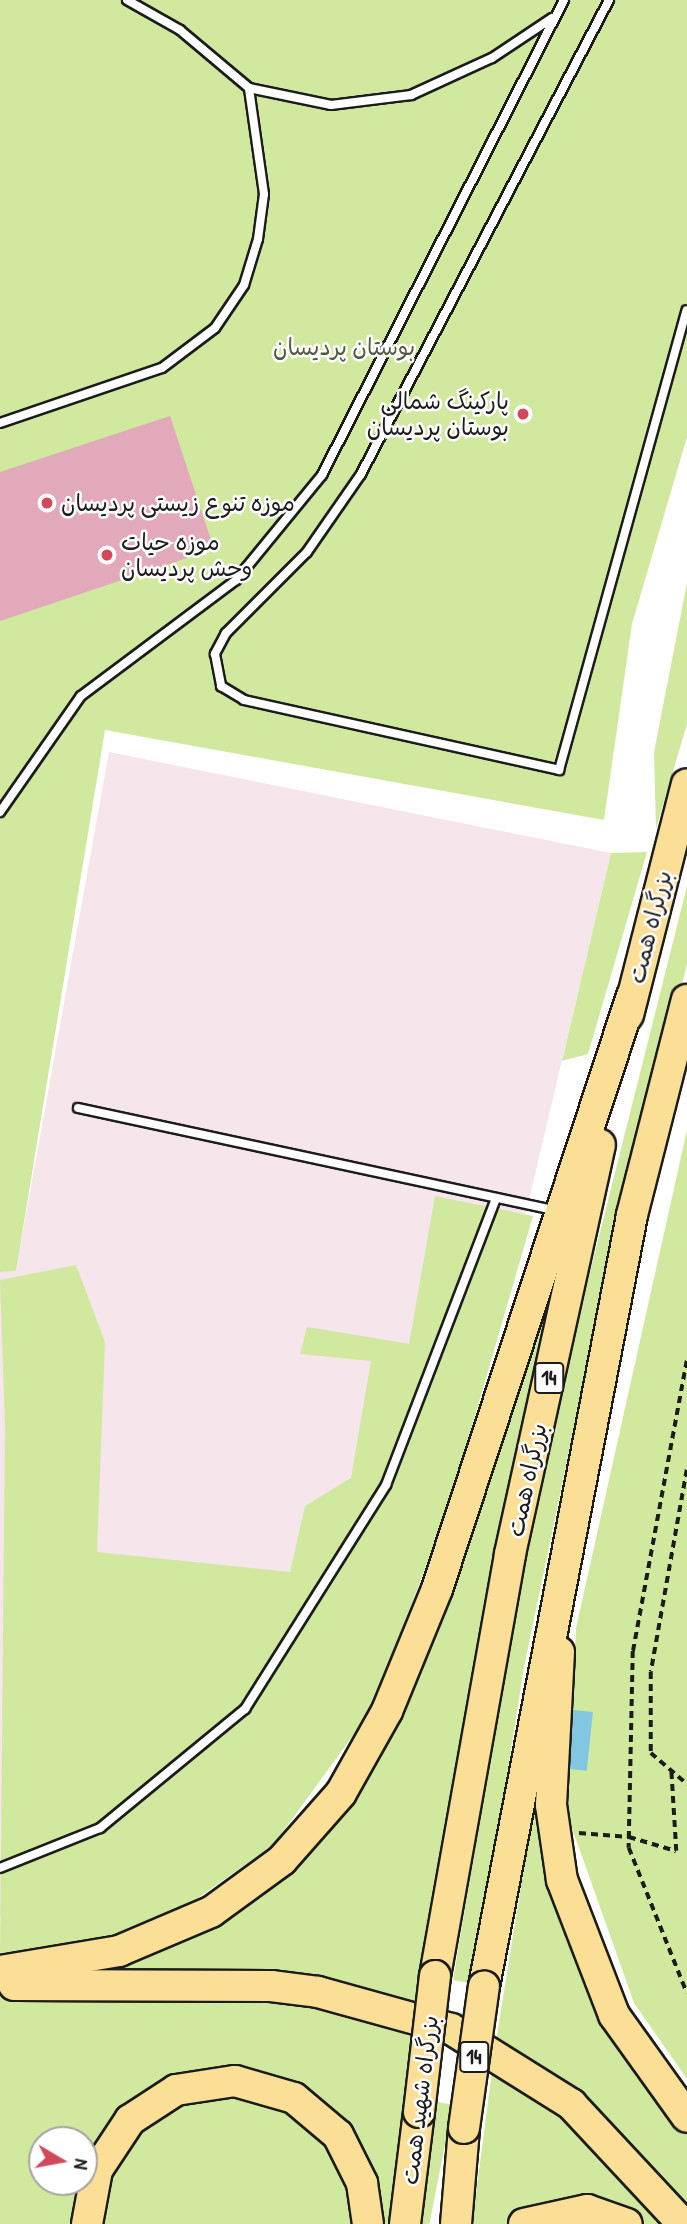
<!DOCTYPE html>
<html>
<head>
<meta charset="utf-8">
<style>
	body { margin:0 }
	#map { position:relative; width:687px; height:2224px; overflow:hidden; background:#fff; font-family:"Patrick Hand","Playpen Sans Arabic",sans-serif }
	div>[style] { position:absolute }
	[style*='--x'] { left:calc(var(--x)*1px); top:calc(var(--y)*1px); width:calc(var(--w)*1px); rotate:calc(var(--a)*1deg) }
	.built>* { inset:0; background:#f6e5ea }
	.green>* { inset:0; background:#d0e99f; transform-origin:0 0 }
	.water>* { inset:0; background:#81c7e2; transform-origin:0 0 }
	.building>* { inset:0; background:#e1a9ba }
	.path>* { height:3.5px; margin-top:-1.75px; transform-origin:0; background:repeating-linear-gradient(90deg,#1c1c1c 0 7px,transparent 0 12px) }
	.roads { filter:drop-shadow(2px 0 #1c1c1c) drop-shadow(-2px 0 #1c1c1c) drop-shadow(0 2px #1c1c1c) drop-shadow(0 -2px #1c1c1c) }
	.lane>* { height:8px; margin:-4px; padding:0 4px; transform-origin:4px; border-radius:4px; background:#fff }
	.highway>* { height:30px; margin:-15px; padding:0 15px; transform-origin:15px; border-radius:15px; background:#fbdf96 }
	.bridges { filter:drop-shadow(2px 0 #1c1c1c) drop-shadow(-2px 0 #1c1c1c) drop-shadow(0 2px #1c1c1c) drop-shadow(0 -2px #1c1c1c) }
	.highway-bridge>* { height:30px; margin:-15px; padding:0 15px; transform-origin:15px; border-radius:15px; background:#fbdf96 }
	.dots>* { width:19px; height:19px; translate:-50% -50%; box-sizing:border-box; border:4px solid #fff; border-radius:50% }
	span { translate:-50% -50%; white-space:nowrap; text-align:center; line-height:1.15; -webkit-text-stroke:5px #fff; paint-order:stroke }
	.shield-label span { padding:2px 5px; background:#fff; border:2px solid; border-radius:5px; -webkit-text-stroke-width:0 }
	.shield-label { font-size:21px; color:#1c1c1c; font-weight:700 }
	.park-label { font-size:23px; color:#525a43 }
	.poi-label { font-size:23px; color:#1c1c1c }
	.right { translate:-100% -50%; text-align:right }
	.left { translate:0 -50%; text-align:left }
	.street-label { font-size:23px; color:#1c1c1c }
	.north { position:absolute; left:28px; top:2126px; width:70px; height:70px; box-sizing:border-box; background:#fff; border:2px solid #a4a4a4; border-radius:50%; rotate:100deg; font-size:19px; font-weight:700; line-height:28px; text-align:center; color:#1c1c1c }
	.north::after { content:''; display:block; margin:auto; width:24px; height:32px; background:#d1495b; clip-path:polygon(50% 0,100% 100%,50% 72%,0 100%) }
</style>
</head>
<body>
<div id="map">
	<div class="built">
		<div style="clip-path:polygon(109px 752px,611px 853px,520px 1238px,438px 1447px,0 1917px,0 1272px,16px 1270px)"></div>
	</div>
	<div class="green">
		<div style="clip-path:polygon(0 0,687px 0,687px 437px,632px 624px,604px 820px,105px 730px,16px 1271px,0 1272px)"></div>
		<div style="clip-path:polygon(687px 583px,687px 724px,656px 829px,654px 752px)"></div>
		<div style="clip-path:polygon(647px 852px,588px 1054px,562px 1061px,611px 853px)"></div>
		<div style="clip-path:polygon(687px 886px,687px 964px,583px 1384px,524px 1667px,474px 1984px,453px 1980px,519px 1589px,589px 1276px)"></div>
		<div style="clip-path:polygon(687px 1130px,687px 2079px,634px 2003px,568px 1817px,576px 1628px)"></div>
		<div style="clip-path:polygon(581px 1183px,479px 1640px,418px 2006px,277px 1975px,10px 1975px,160px 1943px,339px 1811px)"></div>
		<div style="clip-path:polygon(435px 1196px,533px 1216px,448px 1509px,370px 1712px,274px 1844px,184px 1908px,103px 1942px,0 1953px,5px 1426px,0 1280px,76px 1265px,105px 1342px,97px 1552px,290px 1572px,305px 1506px,351px 1478px,371px 1361px,300px 1354px,307px 1327px,409px 1344px)"></div>
		<div style="clip-path:polygon(551px 1701px,541px 1827px,554px 1906px,610px 2036px,687px 2134px,687px 2211px,621px 2134px,496px 2041px)"></div>
		<div style="clip-path:polygon(132px 1993px,279px 1997px,415px 2029px,391px 2224px,379px 2224px,311px 2095px,264px 2072px,216px 2067px,164px 2080px,135px 2099px,107px 2128px,84px 2169px,84px 2140px,42px 2140px,42px 2182px,79px 2182px,75px 2224px,0 2224px,0 1997px)"></div>
		<div style="clip-path:polygon(493px 2063px,559px 2110px,669px 2224px,645px 2224px,573px 2200px,543px 2204px,508px 2224px,472px 2224px)"></div>
		<div style="clip-path:polygon(196px 2093px,272px 2099px,315px 2127px,347px 2175px,359px 2224px,98px 2224px,100px 2192px,126px 2138px)"></div>
		<div style="left:433px;top:2101px;width:20px;height:124px;rotate:11deg"></div>
	</div>
	<div class="water">
		<div style="left:573px;top:1710px;width:20px;height:59px;rotate:6deg"></div>
	</div>
	<div class="building">
		<div style="clip-path:polygon(170px 416px,214px 549px,0 621px,0 472px)"></div>
	</div>
	<div class="path">
		<div style="--x:687;--y:1361;--w:295;--a:100.5"></div>
		<div style="--x:633;--y:1651;--w:197;--a:91.2"></div>
		<div style="--x:629;--y:1848;--w:156;--a:68.2"></div>
		<div style="--x:687;--y:1470;--w:205;--a:100.1"></div>
		<div style="--x:651;--y:1672;--w:81;--a:90"></div>
		<div style="--x:651;--y:1753;--w:48;--a:40.7"></div>
		<div style="--x:579;--y:1833;--w:50;--a:4.6"></div>
		<div style="--x:629;--y:1837;--w:49;--a:16.6"></div>
		<div style="--x:676;--y:1851;--w:81;--a:-93.5"></div>
	</div>
	<div class="roads">
		<div class="lane">
			<div style="--x:127;--y:0;--w:61;--a:29.5"></div>
			<div style="--x:180;--y:30;--w:90;--a:40"></div>
			<div style="--x:249;--y:88;--w:84;--a:11.7"></div>
			<div style="--x:331;--y:105;--w:81;--a:-7.1"></div>
			<div style="--x:411;--y:95;--w:89;--a:-24.6"></div>
			<div style="--x:492;--y:58;--w:72;--a:-33.7"></div>
			<div style="--x:609;--y:0;--w:535;--a:117.62"></div>
			<div style="--x:361;--y:474;--w:95;--a:124.7"></div>
			<div style="--x:307;--y:552;--w:115;--a:135"></div>
			<div style="--x:226;--y:633;--w:24;--a:118"></div>
			<div style="--x:215;--y:654;--w:33;--a:79"></div>
			<div style="--x:221;--y:686;--w:27;--a:31"></div>
			<div style="--x:244;--y:700;--w:323;--a:12.5"></div>
			<div style="--x:559;--y:770;--w:477;--a:-74.5"></div>
			<div style="--x:0;--y:423;--w:171;--a:-18.8"></div>
			<div style="--x:162;--y:368;--w:66;--a:-37"></div>
			<div style="--x:215;--y:328;--w:52;--a:-56"></div>
			<div style="--x:244;--y:285;--w:48;--a:-73.1"></div>
			<div style="--x:258;--y:239;--w:45;--a:-82.4"></div>
			<div style="--x:264;--y:194;--w:107;--a:-98.1"></div>
			<div style="--x:0;--y:812;--w:141;--a:-55.1"></div>
			<div style="--x:81;--y:696;--w:194;--a:-36.8"></div>
			<div style="--x:236;--y:580;--w:136;--a:-50.7"></div>
			<div style="--x:322;--y:475;--w:533;--a:-63"></div>
			<div style="--x:78;--y:1108;--w:490;--a:12.1"></div>
			<div style="--x:0;--y:1868;--w:108;--a:-21.8"></div>
			<div style="--x:100;--y:1828;--w:188;--a:-39.4"></div>
			<div style="--x:245;--y:1709;--w:265;--a:-57.8"></div>
			<div style="--x:386;--y:1485;--w:307;--a:-69"></div>
		</div>
		<div class="highway">
			<div style="--x:628;--y:1015;--w:238;--a:-75.7"></div>
			<div style="--x:559;--y:1652;--w:153;--a:93"></div>
			<div style="--x:551;--y:1805;--w:76;--a:81.7"></div>
			<div style="--x:562;--y:1880;--w:145;--a:68.9"></div>
			<div style="--x:614;--y:2015;--w:125;--a:54.4"></div>
			<div style="--x:0;--y:1971;--w:121;--a:-9.5"></div>
			<div style="--x:119;--y:1951;--w:100;--a:-23"></div>
			<div style="--x:211;--y:1912;--w:88;--a:-36.2"></div>
			<div style="--x:282;--y:1860;--w:89;--a:-48.6"></div>
			<div style="--x:341;--y:1793;--w:94;--a:-60.7"></div>
			<div style="--x:387;--y:1711;--w:132;--a:-67.7"></div>
			<div style="--x:437;--y:1589;--w:624;--a:-71.8"></div>
			<div style="--x:435;--y:1976;--w:429;--a:-79.9"></div>
			<div style="--x:510;--y:1554;--w:419;--a:-77.6"></div>
			<div style="--x:14;--y:1985;--w:257;--a:0.2"></div>
			<div style="--x:271;--y:1986;--w:47;--a:7.3"></div>
			<div style="--x:318;--y:1992;--w:138;--a:15.5"></div>
			<div style="--x:451;--y:2029;--w:142;--a:32"></div>
			<div style="--x:571;--y:2104;--w:164;--a:47"></div>
			<div style="--x:484;--y:1986;--w:785;--a:-79.13"></div>
			<div style="--x:632;--y:1215;--w:222;--a:-75.7"></div>
			<div style="--x:87;--y:2224;--w:55;--a:-79.5"></div>
			<div style="--x:97;--y:2170;--w:60;--a:-56.6"></div>
			<div style="--x:130;--y:2120;--w:55;--a:-33.1"></div>
			<div style="--x:176;--y:2090;--w:60;--a:-8.7"></div>
			<div style="--x:235;--y:2081;--w:61;--a:16.1"></div>
			<div style="--x:294;--y:2098;--w:57;--a:40.1"></div>
			<div style="--x:338;--y:2135;--w:54;--a:63.4"></div>
			<div style="--x:362;--y:2183;--w:41;--a:81.7"></div>
			<div style="--x:405;--y:2224;--w:113;--a:-82.9"></div>
			<div style="--x:456;--y:2224;--w:96;--a:-85.2"></div>
			<div style="--x:524;--y:2224;--w:65;--a:-12.5"></div>
			<div style="--x:587;--y:2210;--w:42;--a:19.3"></div>
		</div>
	</div>
	<div class="bridges">
		<div class="highway-bridge">
			<div style="--x:419;--y:2112;--w:137;--a:-83.3"></div>
			<div style="--x:464;--y:2128;--w:143;--a:-82"></div>
		</div>
	</div>
	<div class="dots">
		<div style="left:523px;top:414px;background:#d1495b"></div>
		<div style="left:47px;top:503px;background:#d1495b"></div>
		<div style="left:107px;top:555px;background:#d1495b"></div>
	</div>
	<div class="shield-label">
		<span style="left:549px;top:1378px">14</span>
		<span style="left:474px;top:2057px">14</span>
	</div>
	<div class="park-label">
		<span style="left:344px;top:347px">بوستان پردیسان</span>
	</div>
	<div class="poi-label">
		<span class="right" style="left:509px;top:414px">پارکینگ شمالی<br>بوستان پردیسان</span>
		<span class="left" style="left:61px;top:503px">موزه تنوع زیستی پردیسان</span>
		<span class="left" style="left:121px;top:555px">موزه حیات<br>وحش پردیسان</span>
	</div>
	<div class="street-label">
		<span style="left:650px;top:927px;rotate:-76deg">بزرگراه همت</span>
		<span style="left:527px;top:1480px;rotate:-78deg">بزرگراه همت</span>
		<span style="left:420px;top:2100px;rotate:-83deg">بزرگراه شهید همت</span>
	</div>
	<div class="north">N</div>
</div>
</body>
</html>
